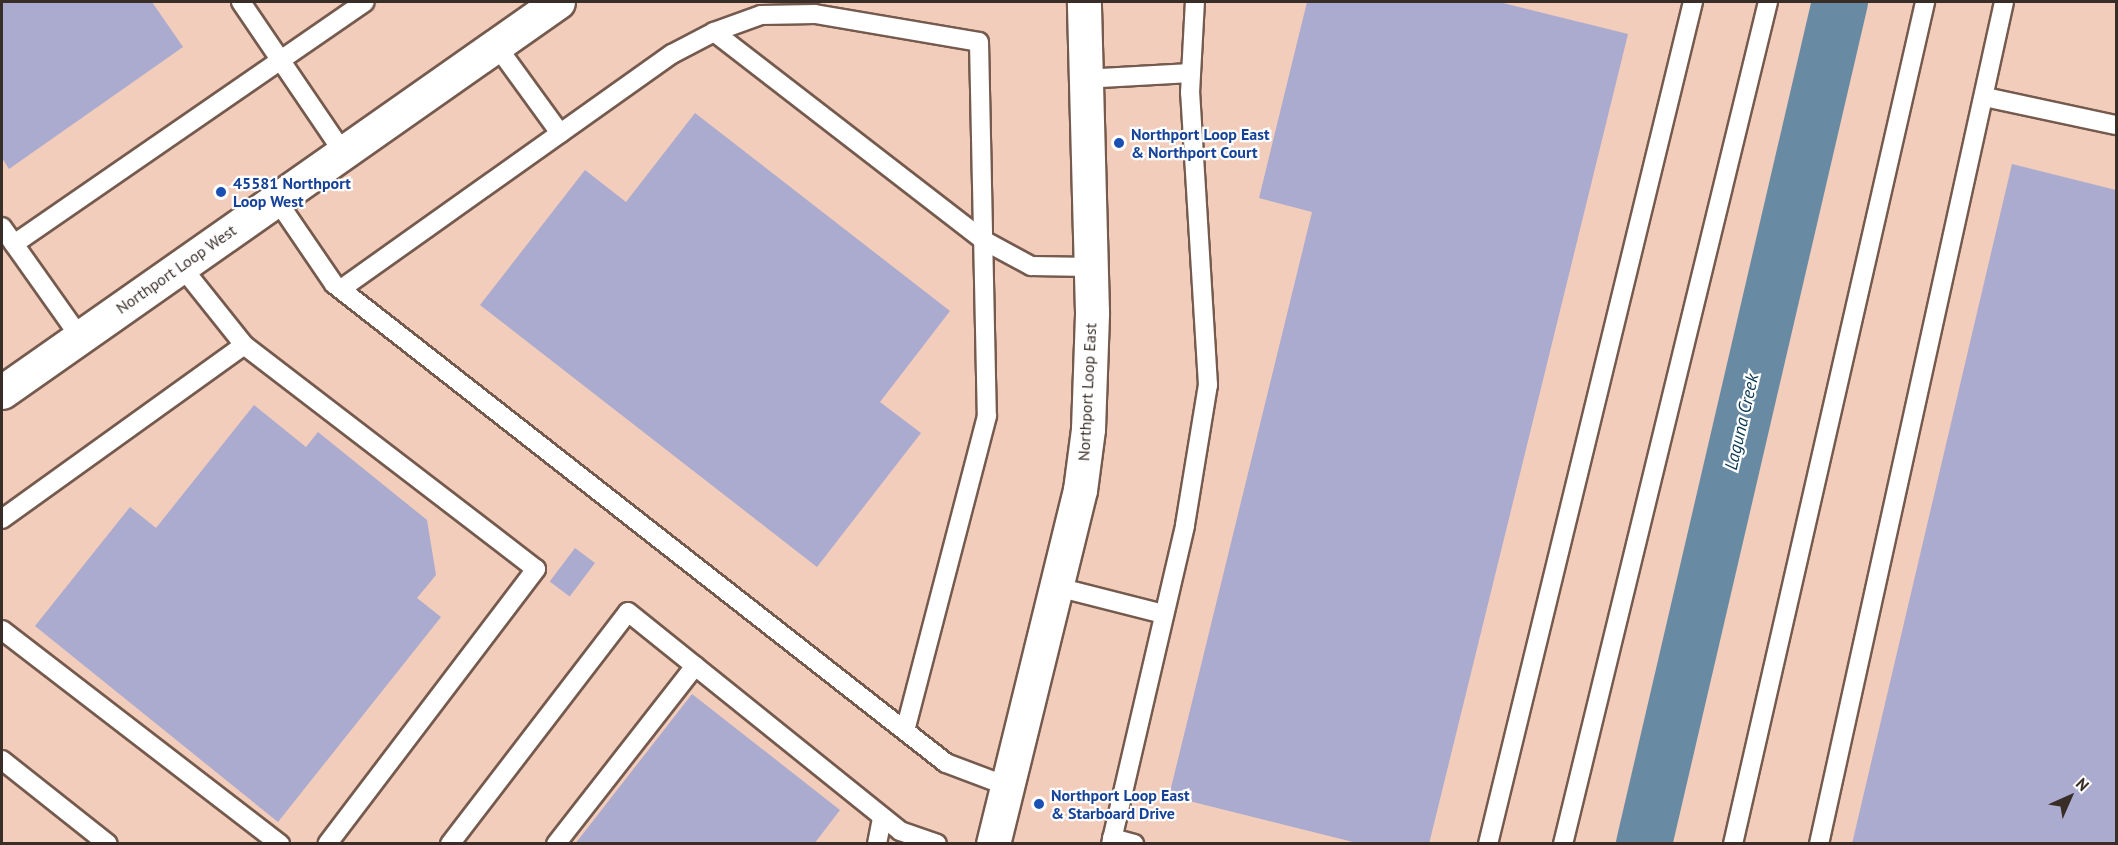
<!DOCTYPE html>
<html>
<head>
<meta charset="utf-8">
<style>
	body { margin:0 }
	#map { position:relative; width:2118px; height:845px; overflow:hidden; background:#f8d9cb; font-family:"PT Sans",sans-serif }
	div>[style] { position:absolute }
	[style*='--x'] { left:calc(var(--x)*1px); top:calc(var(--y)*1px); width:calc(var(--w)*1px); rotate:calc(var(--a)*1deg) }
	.built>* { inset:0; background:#f2cdbb; transform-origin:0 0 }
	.river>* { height:56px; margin:-28px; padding:0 28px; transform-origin:28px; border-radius:28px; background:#688aa3 }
	.building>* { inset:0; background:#abaacf; transform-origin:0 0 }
	.roads { filter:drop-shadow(2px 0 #755a4e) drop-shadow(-2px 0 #755a4e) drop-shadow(0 2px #755a4e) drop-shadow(0 -2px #755a4e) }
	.lane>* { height:18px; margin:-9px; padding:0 9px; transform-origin:9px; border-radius:9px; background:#fff }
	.street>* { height:33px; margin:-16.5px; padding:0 16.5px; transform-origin:16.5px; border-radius:16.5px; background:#fff }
	.dots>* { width:16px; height:16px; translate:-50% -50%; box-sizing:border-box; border:3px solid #fff; border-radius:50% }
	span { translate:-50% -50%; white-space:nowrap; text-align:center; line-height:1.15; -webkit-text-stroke:4.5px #fff; paint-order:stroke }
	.transit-label { font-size:16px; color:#164399; font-weight:700 }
	.left { translate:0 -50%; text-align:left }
	.street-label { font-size:16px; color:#392d28 }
	.water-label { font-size:18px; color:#0b3853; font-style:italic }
	.frame { position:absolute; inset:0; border:3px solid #392d28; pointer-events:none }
	.north { position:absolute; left:2040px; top:767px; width:60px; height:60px; -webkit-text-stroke:4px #fff; paint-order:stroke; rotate:45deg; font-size:16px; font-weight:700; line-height:24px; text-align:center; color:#392d28 }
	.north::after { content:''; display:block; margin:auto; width:21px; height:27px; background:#392d28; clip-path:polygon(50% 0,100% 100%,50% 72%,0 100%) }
</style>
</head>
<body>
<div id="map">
	<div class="built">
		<div style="left:2px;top:2px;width:2114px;height:841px"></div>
	</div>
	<div class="river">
		<div style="--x:1644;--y:844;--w:865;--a:-76.9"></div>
	</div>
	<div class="building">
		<div style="clip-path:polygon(2px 2px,152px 2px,183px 47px,9px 169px,2px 158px)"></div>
		<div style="clip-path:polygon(1307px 2px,1499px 2px,1628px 34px,1429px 844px,1361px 844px,1169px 796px,1312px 212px,1259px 198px)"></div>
		<div style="clip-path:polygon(695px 113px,950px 311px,880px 402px,921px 433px,817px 567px,480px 305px,585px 170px,626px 202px)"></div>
		<div style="clip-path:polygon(2012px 164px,2116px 190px,2116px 844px,1852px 844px)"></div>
		<div style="clip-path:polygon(254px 405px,306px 447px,318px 432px,427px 520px,436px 575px,417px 598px,441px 617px,278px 822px,35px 626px,130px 507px,156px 528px)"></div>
		<div style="left:575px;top:548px;width:25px;height:42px;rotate:37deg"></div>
		<div style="clip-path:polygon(692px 694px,840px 810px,814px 844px,575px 844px)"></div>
	</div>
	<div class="roads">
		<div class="lane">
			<div style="--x:241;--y:2;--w:181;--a:55.8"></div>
			<div style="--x:714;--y:32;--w:340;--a:37.7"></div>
			<div style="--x:983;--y:240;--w:55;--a:28.4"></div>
			<div style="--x:1031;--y:266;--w:59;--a:1"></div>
			<div style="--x:496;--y:45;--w:109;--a:54"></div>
			<div style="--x:1083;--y:79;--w:108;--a:-3.2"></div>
			<div style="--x:1985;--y:97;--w:134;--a:12.1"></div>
			<div style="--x:276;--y:199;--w:103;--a:55.7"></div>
			<div style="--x:334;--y:284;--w:777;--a:38.05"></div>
			<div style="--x:946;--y:763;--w:65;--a:20.7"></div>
			<div style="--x:2;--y:227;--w:135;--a:54.7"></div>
			<div style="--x:14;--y:244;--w:426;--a:-34.6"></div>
			<div style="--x:181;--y:266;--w:101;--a:51.4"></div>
			<div style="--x:244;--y:345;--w:368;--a:37.5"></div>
			<div style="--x:536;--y:569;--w:345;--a:127.2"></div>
			<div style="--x:341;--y:289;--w:406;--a:-35.4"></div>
			<div style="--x:672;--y:54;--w:47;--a:-27.6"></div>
			<div style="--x:714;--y:32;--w:50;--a:-19.9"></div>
			<div style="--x:761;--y:15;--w:54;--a:-1.1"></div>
			<div style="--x:815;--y:14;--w:166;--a:9.7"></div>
			<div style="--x:979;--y:42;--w:374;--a:88.8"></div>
			<div style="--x:987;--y:416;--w:325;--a:104.6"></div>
			<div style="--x:2;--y:519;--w:298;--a:-35.7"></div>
			<div style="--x:1057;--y:587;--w:110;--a:14.2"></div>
			<div style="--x:2;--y:630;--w:351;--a:37.6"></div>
			<div style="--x:2;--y:760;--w:135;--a:38.4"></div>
			<div style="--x:1112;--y:838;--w:23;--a:15"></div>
			<div style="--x:450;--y:844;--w:292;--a:-52.5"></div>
			<div style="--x:628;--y:612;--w:349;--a:38.8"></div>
			<div style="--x:900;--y:831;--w:39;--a:19"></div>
			<div style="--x:556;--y:844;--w:226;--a:-52"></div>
			<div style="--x:877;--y:844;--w:26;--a:-79"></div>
			<div style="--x:1111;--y:844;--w:327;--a:-76.9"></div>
			<div style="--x:1185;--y:525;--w:142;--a:-80.7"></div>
			<div style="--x:1208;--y:385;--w:293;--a:-93.5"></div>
			<div style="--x:1190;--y:93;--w:91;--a:-86.9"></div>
			<div style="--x:1488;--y:844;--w:867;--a:-76.32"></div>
			<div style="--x:1563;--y:844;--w:867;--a:-76.32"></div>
			<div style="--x:1733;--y:844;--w:864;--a:-77.15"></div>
			<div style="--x:1819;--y:844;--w:862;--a:-77.61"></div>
		</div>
		<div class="street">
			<div style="--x:2;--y:392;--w:679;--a:-35.05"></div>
			<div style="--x:993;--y:844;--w:365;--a:-76.2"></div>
			<div style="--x:1080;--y:490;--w:62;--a:-82.5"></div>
			<div style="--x:1088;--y:429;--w:117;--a:-88"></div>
			<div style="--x:1092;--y:312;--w:310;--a:-91.5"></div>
		</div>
	</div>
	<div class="dots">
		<div style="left:1119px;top:143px;background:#1a4fb4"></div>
		<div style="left:221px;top:192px;background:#1a4fb4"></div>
		<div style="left:1039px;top:804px;background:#1a4fb4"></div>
	</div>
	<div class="transit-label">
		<span class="left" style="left:1131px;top:143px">Northport Loop East<br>&amp; Northport Court</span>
		<span class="left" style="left:233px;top:192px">45581 Northport<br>Loop West</span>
		<span class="left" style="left:1051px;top:804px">Northport Loop East<br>&amp; Starboard Drive</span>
	</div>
	<div class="street-label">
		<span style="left:176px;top:269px;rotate:-35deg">Northport Loop West</span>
		<span style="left:1087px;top:392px;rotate:-87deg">Northport Loop East</span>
	</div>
	<div class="water-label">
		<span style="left:1742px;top:422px;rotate:-77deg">Laguna Creek</span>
	</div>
	<div class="frame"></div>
	<div class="north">N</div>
</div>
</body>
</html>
